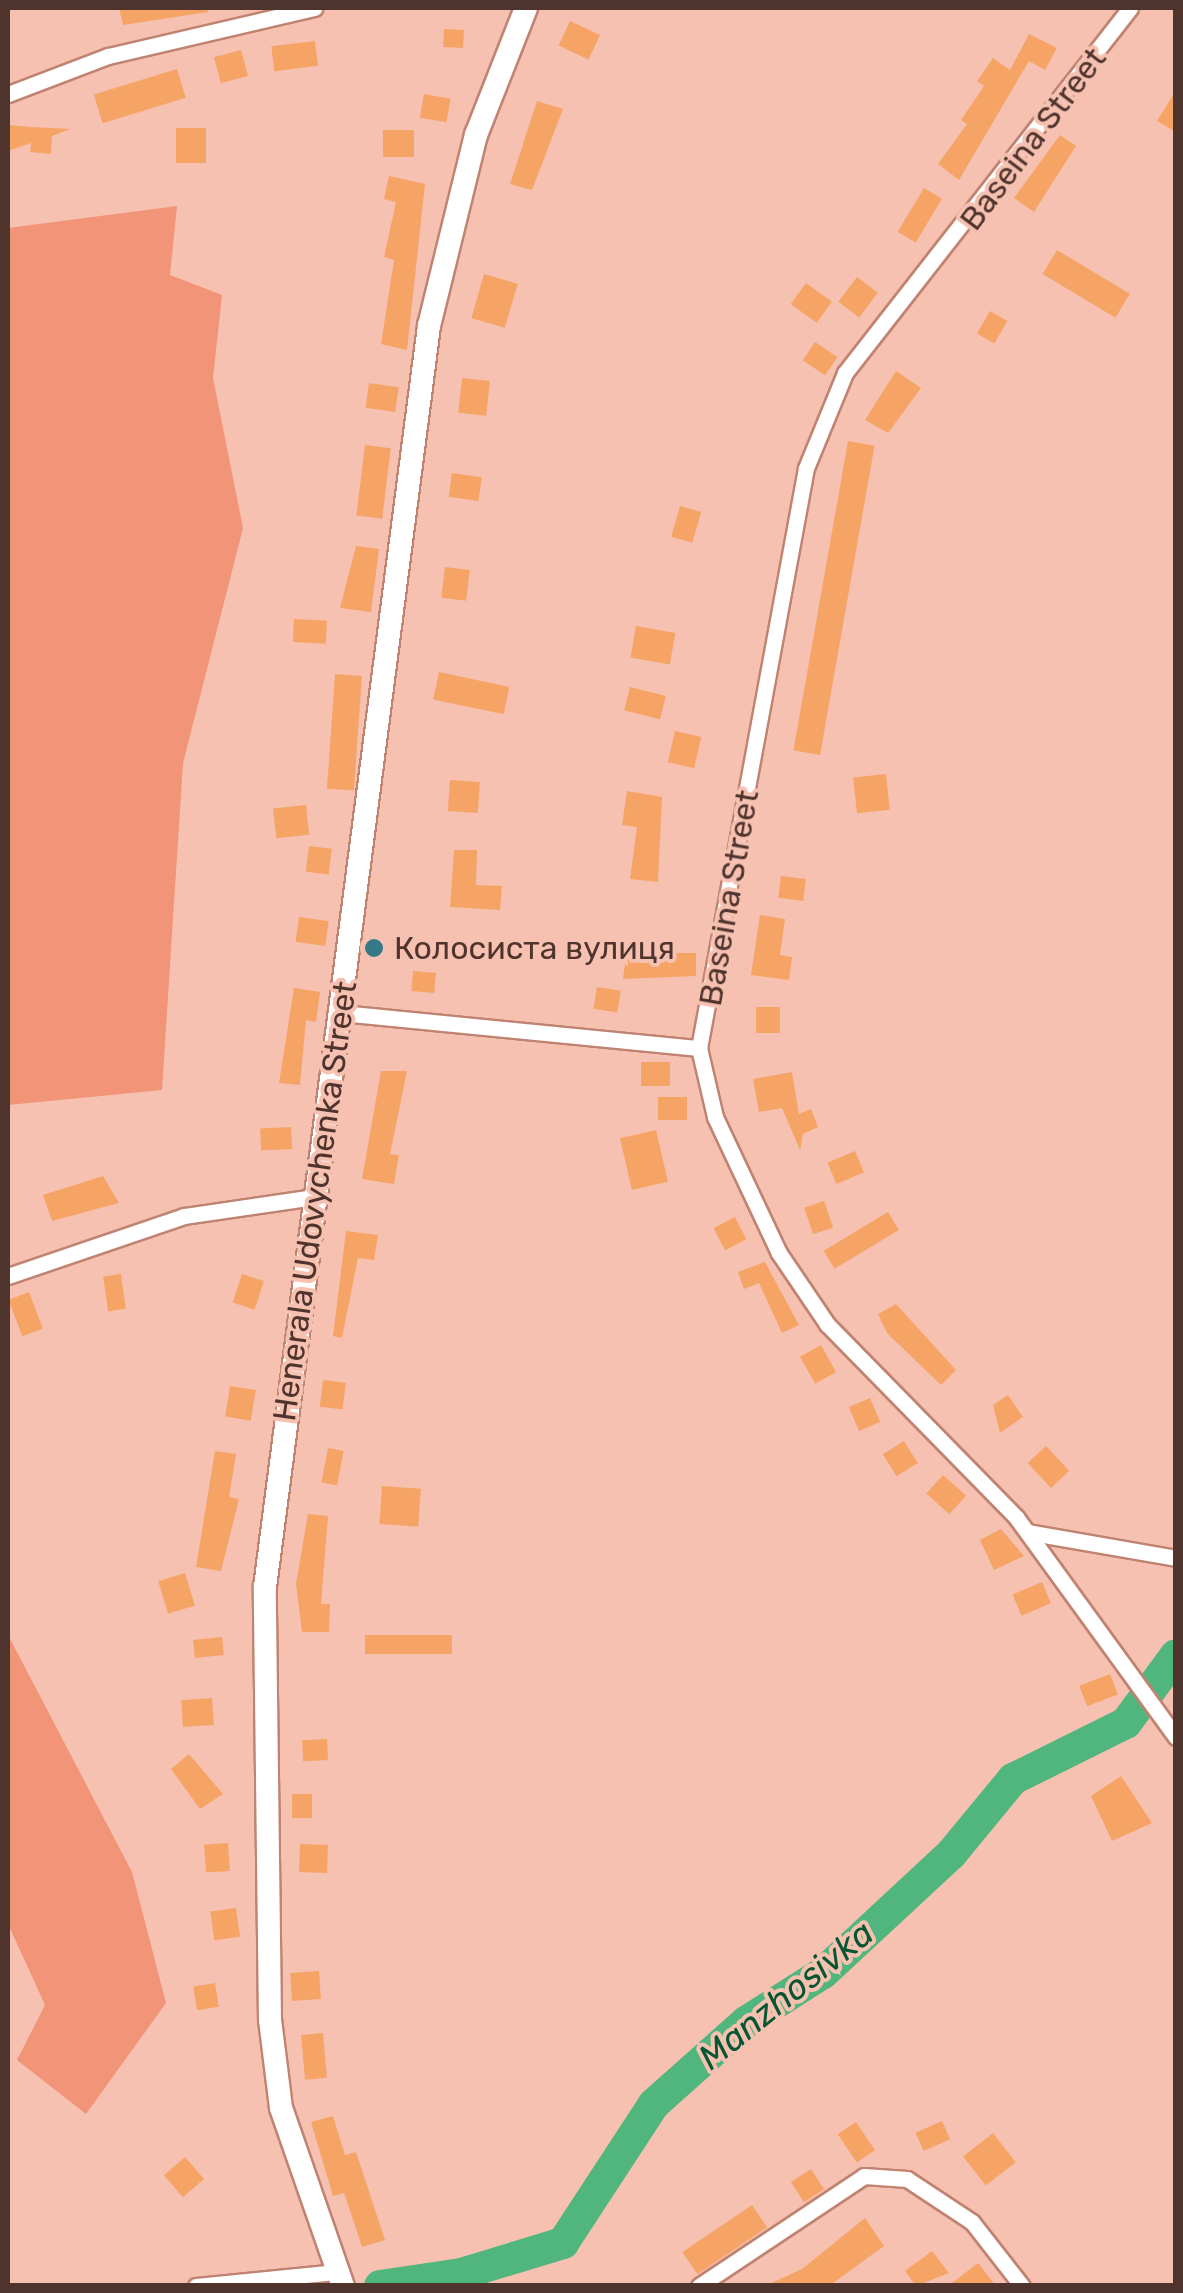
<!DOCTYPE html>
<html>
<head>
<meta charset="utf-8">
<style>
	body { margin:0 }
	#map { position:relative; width:1183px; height:2293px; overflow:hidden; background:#f6c1b1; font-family:Rubik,sans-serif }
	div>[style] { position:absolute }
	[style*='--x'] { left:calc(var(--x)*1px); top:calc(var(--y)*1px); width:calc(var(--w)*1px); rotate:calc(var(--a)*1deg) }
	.green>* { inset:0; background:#f29478 }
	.river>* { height:32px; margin:-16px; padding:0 16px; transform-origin:16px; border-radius:16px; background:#51b57e }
	.building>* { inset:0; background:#f6a466; transform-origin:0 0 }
	.roads { filter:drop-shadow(2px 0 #c18371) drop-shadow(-2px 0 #c18371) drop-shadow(0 2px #c18371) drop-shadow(0 -2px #c18371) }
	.minor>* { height:15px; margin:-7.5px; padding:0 7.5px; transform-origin:7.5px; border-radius:7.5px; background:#fff }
	.secondary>* { height:22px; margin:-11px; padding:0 11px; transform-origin:11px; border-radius:11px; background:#fff }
	.dots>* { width:28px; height:28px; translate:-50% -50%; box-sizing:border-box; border:5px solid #f6c1b1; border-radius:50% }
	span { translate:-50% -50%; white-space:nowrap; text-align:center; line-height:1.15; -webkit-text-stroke:8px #f6c1b1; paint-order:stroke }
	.street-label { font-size:32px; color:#4f342d }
	.poi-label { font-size:32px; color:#4f342d }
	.left { translate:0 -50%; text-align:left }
	.water-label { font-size:35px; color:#055633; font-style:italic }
	.frame { position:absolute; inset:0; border:10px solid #4f342d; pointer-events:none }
</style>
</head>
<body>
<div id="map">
	<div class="green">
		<div style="clip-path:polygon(177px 206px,170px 275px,222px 295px,213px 378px,243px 528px,183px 763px,162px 1090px,8px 1105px,8px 228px)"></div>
		<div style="clip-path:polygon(8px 1635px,132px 1872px,166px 2003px,86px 2114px,17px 2060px,45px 2005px,8px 1924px)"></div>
	</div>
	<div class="river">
		<div style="--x:380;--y:2286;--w:82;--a:-8.4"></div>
		<div style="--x:461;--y:2274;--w:107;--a:-16.9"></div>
		<div style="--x:563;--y:2243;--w:166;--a:-56.8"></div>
		<div style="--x:654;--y:2104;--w:123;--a:-41.7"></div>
		<div style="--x:746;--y:2022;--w:91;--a:-32.5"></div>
		<div style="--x:823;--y:1973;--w:176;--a:-42.9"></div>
		<div style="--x:952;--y:1853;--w:96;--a:-50.5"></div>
		<div style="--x:1013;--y:1779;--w:126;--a:-26.4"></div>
		<div style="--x:1126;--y:1723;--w:84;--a:-53.7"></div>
	</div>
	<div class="building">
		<div style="clip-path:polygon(119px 8px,207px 8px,208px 12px,123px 25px)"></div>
		<div style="left:570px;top:21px;width:33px;height:27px;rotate:25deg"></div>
		<div style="left:444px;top:29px;width:20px;height:18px;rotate:3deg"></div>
		<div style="clip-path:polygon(1029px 34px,1057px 48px,1045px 70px,1029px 61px,959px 180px,938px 164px,967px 124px,961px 120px,984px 86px,977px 81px,993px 58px,1010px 70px)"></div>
		<div style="left:315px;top:41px;width:25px;height:44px;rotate:83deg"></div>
		<div style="left:241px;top:50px;width:27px;height:28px;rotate:75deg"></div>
		<div style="left:177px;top:69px;width:30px;height:87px;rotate:73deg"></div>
		<div style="clip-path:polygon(1176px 90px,1176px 132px,1157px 121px)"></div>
		<div style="left:424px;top:94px;width:27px;height:24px;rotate:10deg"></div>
		<div style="clip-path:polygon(537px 101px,563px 109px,532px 190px,510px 184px)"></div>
		<div style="clip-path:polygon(8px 125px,32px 127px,70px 129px,52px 136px,51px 154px,30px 152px,31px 143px,8px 151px)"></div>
		<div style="left:176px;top:128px;width:30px;height:35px"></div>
		<div style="left:383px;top:130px;width:31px;height:27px"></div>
		<div style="clip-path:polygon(1060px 135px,1076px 146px,1034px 212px,1014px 198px)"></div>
		<div style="clip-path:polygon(389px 176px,425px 184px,407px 350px,381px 344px,394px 260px,384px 257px,396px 202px,384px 199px)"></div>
		<div style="left:924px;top:188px;width:21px;height:51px;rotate:31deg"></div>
		<div style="left:1057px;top:250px;width:85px;height:28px;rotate:31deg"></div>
		<div style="left:484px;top:274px;width:35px;height:46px;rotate:16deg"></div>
		<div style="left:857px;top:277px;width:26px;height:31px;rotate:37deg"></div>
		<div style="left:806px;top:283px;width:32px;height:26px;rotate:36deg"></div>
		<div style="left:990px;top:311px;width:20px;height:26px;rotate:30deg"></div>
		<div style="left:815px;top:342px;width:27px;height:22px;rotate:34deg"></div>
		<div style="clip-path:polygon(896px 371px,921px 388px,888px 433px,865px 420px)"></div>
		<div style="left:462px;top:378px;width:28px;height:35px;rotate:6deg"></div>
		<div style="left:369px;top:383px;width:30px;height:25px;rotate:8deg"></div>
		<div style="left:848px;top:441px;width:27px;height:314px;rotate:10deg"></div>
		<div style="left:365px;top:445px;width:26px;height:71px;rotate:7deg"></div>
		<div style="left:452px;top:473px;width:30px;height:24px;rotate:8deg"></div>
		<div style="left:680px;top:506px;width:22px;height:32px;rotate:16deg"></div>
		<div style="clip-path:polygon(356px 546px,379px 549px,371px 612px,340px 608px)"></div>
		<div style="left:445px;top:567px;width:25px;height:31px;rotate:7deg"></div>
		<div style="left:294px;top:619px;width:33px;height:23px;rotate:3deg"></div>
		<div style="left:636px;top:626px;width:40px;height:32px;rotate:10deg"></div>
		<div style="left:439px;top:672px;width:72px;height:28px;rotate:12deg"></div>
		<div style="left:335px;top:674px;width:27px;height:115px;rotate:4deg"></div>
		<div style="left:630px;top:687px;width:37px;height:24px;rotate:14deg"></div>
		<div style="left:675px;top:731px;width:27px;height:32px;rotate:13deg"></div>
		<div style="left:886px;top:774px;width:36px;height:33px;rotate:84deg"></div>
		<div style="left:450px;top:780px;width:30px;height:31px;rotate:4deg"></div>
		<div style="clip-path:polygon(627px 791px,662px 797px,658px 882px,630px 879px,637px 827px,622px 825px)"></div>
		<div style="left:306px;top:805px;width:30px;height:33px;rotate:84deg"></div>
		<div style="left:309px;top:846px;width:23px;height:26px;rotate:7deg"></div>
		<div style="clip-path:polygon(454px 850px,477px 850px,476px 885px,502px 886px,500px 910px,450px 907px)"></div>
		<div style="left:781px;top:876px;width:25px;height:22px;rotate:7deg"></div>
		<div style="clip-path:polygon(760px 915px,785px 919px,780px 955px,792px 957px,789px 980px,751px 975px)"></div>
		<div style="left:299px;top:917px;width:30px;height:25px;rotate:8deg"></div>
		<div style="clip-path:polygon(667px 953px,696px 953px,696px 976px,623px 979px,626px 955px,667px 960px)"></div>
		<div style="left:413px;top:971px;width:23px;height:20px;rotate:5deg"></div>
		<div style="left:597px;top:987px;width:24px;height:22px;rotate:9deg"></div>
		<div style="clip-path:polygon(294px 988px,320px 992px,316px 1022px,306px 1020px,300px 1085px,279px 1083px)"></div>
		<div style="left:756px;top:1007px;width:24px;height:26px"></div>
		<div style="left:641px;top:1062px;width:29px;height:24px"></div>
		<div style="clip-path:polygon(381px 1071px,407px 1071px,390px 1154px,399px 1155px,394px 1184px,362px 1179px)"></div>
		<div style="clip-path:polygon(792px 1072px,799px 1114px,811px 1109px,818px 1127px,803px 1134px,800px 1150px,782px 1108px,759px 1112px,753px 1079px)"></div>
		<div style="left:658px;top:1097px;width:29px;height:23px"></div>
		<div style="left:291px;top:1127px;width:22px;height:31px;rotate:87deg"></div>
		<div style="left:656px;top:1130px;width:53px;height:37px;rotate:77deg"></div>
		<div style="left:855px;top:1151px;width:23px;height:30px;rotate:67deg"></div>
		<div style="clip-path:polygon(103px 1176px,119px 1203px,52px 1221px,43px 1195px)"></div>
		<div style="left:824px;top:1201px;width:28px;height:21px;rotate:71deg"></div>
		<div style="left:888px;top:1212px;width:21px;height:75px;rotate:59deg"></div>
		<div style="left:735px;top:1217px;width:25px;height:24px;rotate:63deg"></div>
		<div style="clip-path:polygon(346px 1231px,378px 1235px,374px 1260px,358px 1258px,342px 1338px,333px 1336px)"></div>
		<div style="clip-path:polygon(765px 1262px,799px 1325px,782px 1333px,759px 1283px,744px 1289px,738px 1272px)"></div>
		<div style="left:121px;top:1274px;width:35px;height:18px;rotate:82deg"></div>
		<div style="left:242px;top:1274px;width:23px;height:30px;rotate:18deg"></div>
		<div style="left:29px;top:1292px;width:39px;height:22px;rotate:69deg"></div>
		<div style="clip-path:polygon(896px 1304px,956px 1370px,941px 1385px,887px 1333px,878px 1314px)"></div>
		<div style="left:821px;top:1345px;width:31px;height:24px;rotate:61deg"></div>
		<div style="left:323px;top:1380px;width:23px;height:27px;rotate:7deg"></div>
		<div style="left:230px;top:1386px;width:26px;height:31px;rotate:9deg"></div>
		<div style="clip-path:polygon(1008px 1395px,1023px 1417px,1000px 1433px,993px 1405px)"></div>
		<div style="left:870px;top:1398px;width:26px;height:23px;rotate:67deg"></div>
		<div style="left:904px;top:1441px;width:26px;height:25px;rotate:58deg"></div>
		<div style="left:1046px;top:1446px;width:34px;height:25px;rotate:47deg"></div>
		<div style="left:328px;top:1448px;width:16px;height:35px;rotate:11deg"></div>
		<div style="clip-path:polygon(215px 1451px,236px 1454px,229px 1497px,239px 1499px,221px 1571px,196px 1567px)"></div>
		<div style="left:943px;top:1475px;width:31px;height:25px;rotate:42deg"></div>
		<div style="left:382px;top:1486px;width:39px;height:38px;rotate:4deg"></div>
		<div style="clip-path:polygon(308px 1514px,328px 1516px,321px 1604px,330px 1604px,329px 1632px,302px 1632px,296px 1584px)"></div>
		<div style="clip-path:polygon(1001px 1529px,1024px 1556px,994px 1570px,980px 1540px)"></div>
		<div style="left:185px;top:1573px;width:34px;height:28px;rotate:73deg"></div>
		<div style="left:1042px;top:1582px;width:23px;height:32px;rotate:67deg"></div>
		<div style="left:452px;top:1635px;width:19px;height:87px;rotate:90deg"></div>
		<div style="left:222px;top:1637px;width:18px;height:29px;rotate:84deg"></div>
		<div style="left:1110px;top:1674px;width:22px;height:33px;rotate:69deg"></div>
		<div style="left:212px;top:1698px;width:27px;height:31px;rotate:86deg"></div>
		<div style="left:327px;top:1739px;width:21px;height:25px;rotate:87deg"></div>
		<div style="clip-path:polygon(189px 1754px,223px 1794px,200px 1809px,171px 1769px)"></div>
		<div style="clip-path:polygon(1121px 1776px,1152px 1823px,1112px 1841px,1091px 1796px)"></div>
		<div style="left:292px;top:1794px;width:20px;height:24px"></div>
		<div style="left:228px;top:1843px;width:28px;height:24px;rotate:86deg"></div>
		<div style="left:300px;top:1844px;width:28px;height:28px;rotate:2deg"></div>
		<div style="left:236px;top:1908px;width:29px;height:26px;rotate:82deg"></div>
		<div style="left:319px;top:1971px;width:28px;height:29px;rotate:86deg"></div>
		<div style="left:215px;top:1983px;width:24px;height:22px;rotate:81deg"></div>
		<div style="left:323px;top:2033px;width:45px;height:22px;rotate:85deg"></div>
		<div style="clip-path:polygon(333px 2116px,345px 2155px,356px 2152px,385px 2240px,362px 2247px,344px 2193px,333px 2196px,311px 2122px)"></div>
		<div style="left:942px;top:2121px;width:20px;height:29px;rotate:66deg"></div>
		<div style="left:856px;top:2122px;width:34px;height:22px;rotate:56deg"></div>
		<div style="left:993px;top:2133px;width:37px;height:38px;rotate:52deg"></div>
		<div style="left:185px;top:2157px;width:29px;height:28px;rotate:49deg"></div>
		<div style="left:811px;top:2169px;width:24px;height:24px;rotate:57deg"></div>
		<div style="left:752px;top:2205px;width:27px;height:84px;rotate:56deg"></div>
		<div style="clip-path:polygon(865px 2218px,884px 2246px,829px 2286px,765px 2286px,802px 2269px)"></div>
		<div style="clip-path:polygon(932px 2251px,949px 2273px,916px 2286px,905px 2271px)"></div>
		<div style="clip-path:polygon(978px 2263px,996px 2286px,948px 2286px)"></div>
	</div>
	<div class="roads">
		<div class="minor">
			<div style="--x:1130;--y:8;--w:463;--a:128"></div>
			<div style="--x:845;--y:373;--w:103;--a:112.3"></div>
			<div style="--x:806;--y:468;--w:590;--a:100.45"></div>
			<div style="--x:699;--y:1048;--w:71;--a:76.9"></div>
			<div style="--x:715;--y:1117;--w:150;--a:64.8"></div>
			<div style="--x:779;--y:1253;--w:86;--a:55.9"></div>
			<div style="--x:827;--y:1324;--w:270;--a:45.6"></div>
			<div style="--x:1016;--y:1517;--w:272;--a:54"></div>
			<div style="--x:8;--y:94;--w:107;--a:-20.8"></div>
			<div style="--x:108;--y:56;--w:212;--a:-13.1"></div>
			<div style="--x:341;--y:1013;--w:360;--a:5.6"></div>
			<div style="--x:8;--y:1276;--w:186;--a:-18.8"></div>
			<div style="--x:184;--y:1216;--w:131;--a:-8.3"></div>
			<div style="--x:1027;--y:1532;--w:151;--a:9.9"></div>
			<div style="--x:196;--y:2286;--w:142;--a:-5.7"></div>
			<div style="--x:699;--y:2286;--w:198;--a:-33.7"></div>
			<div style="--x:864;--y:2176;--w:43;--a:4"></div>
			<div style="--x:907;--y:2179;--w:78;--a:33.5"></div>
			<div style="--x:972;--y:2222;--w:81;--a:52"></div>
		</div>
		<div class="secondary">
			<div style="--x:343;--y:2286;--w:188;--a:-109.2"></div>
			<div style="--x:281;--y:2108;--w:89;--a:-97.1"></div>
			<div style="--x:270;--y:2020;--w:433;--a:-90.7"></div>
			<div style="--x:265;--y:1587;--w:1272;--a:-82.59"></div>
			<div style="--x:429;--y:326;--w:197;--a:-76.2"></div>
			<div style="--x:476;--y:135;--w:136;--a:-68.5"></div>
		</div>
	</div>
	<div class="dots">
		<div style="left:374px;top:948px;background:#357888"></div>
	</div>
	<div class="street-label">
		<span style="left:1033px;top:139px;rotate:-53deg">Baseina Street</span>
		<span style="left:729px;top:898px;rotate:-80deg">Baseina Street</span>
		<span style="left:315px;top:1201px;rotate:-82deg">Henerala Udovychenka Street</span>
	</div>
	<div class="poi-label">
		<span class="left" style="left:394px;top:948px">Колосиста вулиця</span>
	</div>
	<div class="water-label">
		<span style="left:786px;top:1995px;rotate:-39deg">Manzhosivka</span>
	</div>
	<div class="frame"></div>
</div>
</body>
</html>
